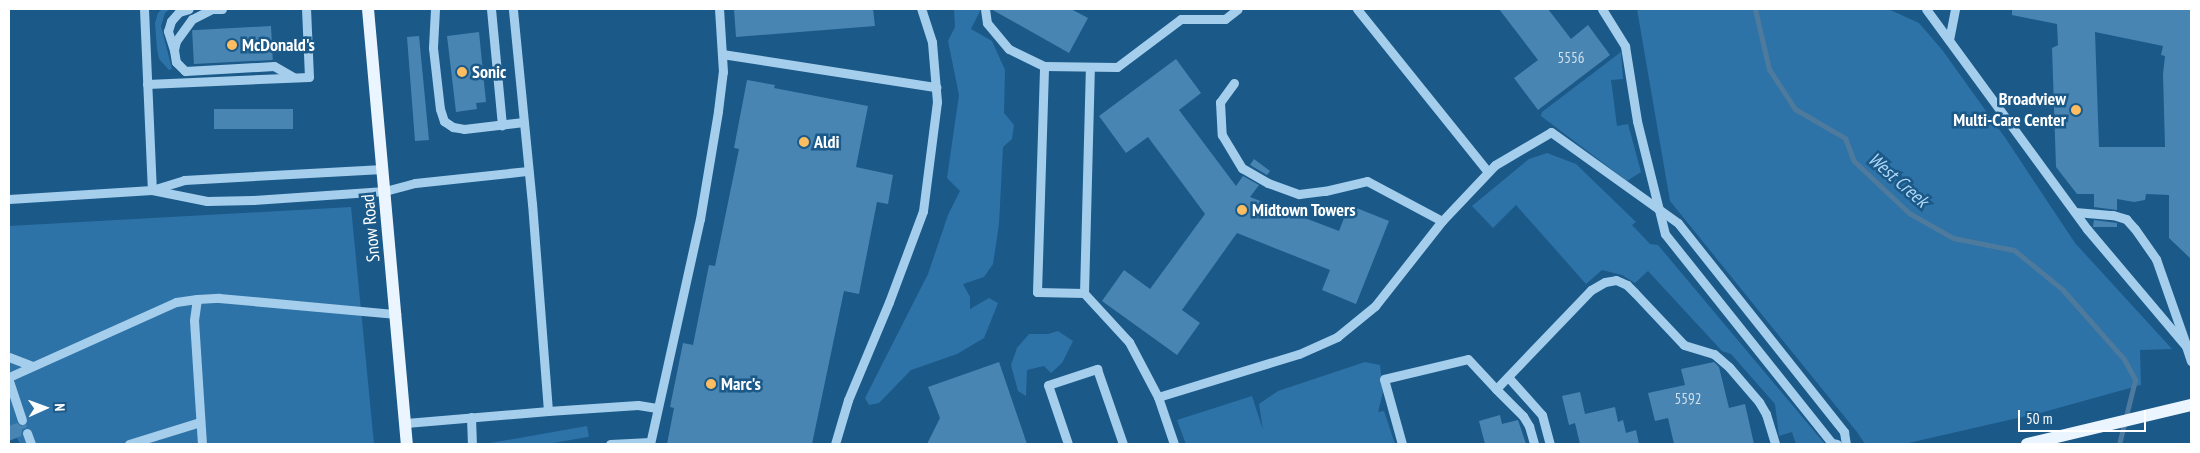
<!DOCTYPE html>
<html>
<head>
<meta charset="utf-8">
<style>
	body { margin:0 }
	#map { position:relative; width:2200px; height:453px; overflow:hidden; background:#1b5989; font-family:"PT Sans Narrow",sans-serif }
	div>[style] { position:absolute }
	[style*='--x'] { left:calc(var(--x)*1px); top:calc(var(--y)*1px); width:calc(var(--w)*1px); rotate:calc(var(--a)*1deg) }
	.green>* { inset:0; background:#2e73a7; transform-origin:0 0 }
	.stream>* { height:5px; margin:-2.5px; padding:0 2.5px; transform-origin:2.5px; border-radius:2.5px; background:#4e7a9d }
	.building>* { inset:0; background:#4885b3; transform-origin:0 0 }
	.minor>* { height:9px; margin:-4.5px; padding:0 4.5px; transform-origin:4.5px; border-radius:4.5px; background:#a4ceec }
	.major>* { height:12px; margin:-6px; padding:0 6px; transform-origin:6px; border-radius:6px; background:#eaf5ff }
	.dots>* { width:14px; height:14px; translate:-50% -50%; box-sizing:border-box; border:2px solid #1b5989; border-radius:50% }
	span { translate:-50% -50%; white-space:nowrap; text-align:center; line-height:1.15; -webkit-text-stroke:5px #1b5989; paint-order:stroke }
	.number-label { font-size:15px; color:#d1e0ec }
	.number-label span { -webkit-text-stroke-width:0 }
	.poi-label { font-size:18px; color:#fff; font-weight:700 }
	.left { translate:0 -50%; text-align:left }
	.right { translate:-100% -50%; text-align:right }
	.street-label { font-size:18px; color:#fff }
	.water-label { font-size:19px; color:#b0d7f4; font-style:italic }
	.frame { position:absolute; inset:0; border:10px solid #fff; pointer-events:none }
	.north { position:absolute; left:20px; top:383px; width:50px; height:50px; -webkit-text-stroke:4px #1b5989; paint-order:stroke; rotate:88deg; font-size:14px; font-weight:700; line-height:20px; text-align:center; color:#fff }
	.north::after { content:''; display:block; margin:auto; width:18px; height:22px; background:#fff; clip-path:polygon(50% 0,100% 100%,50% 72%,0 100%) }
	.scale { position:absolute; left:2018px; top:410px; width:128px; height:22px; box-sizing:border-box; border:2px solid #fff; border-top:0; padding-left:6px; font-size:15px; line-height:18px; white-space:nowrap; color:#fff; -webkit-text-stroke:4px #1b5989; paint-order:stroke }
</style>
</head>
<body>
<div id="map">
	<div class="green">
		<div style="clip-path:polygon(162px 9px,170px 9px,165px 13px,161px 26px,172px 69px,169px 70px,159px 59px,157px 49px,155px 23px,158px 13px)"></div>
		<div style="clip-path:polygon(954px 9px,981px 9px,971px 29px,992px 41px,1005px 70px,1004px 113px,1014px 125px,1012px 139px,1003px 147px,999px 224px,993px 264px,984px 277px,963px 284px,970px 297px,970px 309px,989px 298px,998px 303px,984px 338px,957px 354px,911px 370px,879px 403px,869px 405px,865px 398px,928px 274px,948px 215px,960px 191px,947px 178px,959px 95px,948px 41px,955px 27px)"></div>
		<div style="clip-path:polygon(1637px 9px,1888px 9px,1919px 23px,1943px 51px,2006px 139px,2075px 243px,2172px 349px,2140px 350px,2141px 385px,2040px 413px,1904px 444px,1865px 444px,1857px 432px,1670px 201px)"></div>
		<div style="clip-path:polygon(1621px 52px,1623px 79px,1611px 80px,1617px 126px,1628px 124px,1641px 172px,1627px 181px,1541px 116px,1542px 112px)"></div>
		<div style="clip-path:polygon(1547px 153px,1576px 164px,1636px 222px,1632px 225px,1650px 244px,1658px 245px,1825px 444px,1796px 444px,1792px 432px,1779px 436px,1775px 404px,1731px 354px,1722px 351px,1648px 271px,1635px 283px,1622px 275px,1602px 270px,1586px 284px,1516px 205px,1493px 228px,1472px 206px,1529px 159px)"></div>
		<div style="clip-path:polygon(351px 207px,374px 444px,20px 444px,9px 423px,9px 226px)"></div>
		<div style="clip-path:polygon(1058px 331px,1073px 341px,1062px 363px,1051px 373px,1044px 366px,1027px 370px,1026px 396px,1018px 391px,1011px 365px,1017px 348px,1029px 334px,1048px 334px)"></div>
		<div style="clip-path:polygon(1365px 362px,1380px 365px,1383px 392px,1378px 412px,1384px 411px,1395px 444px,1186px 444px,1177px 420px,1252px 396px,1263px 430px,1259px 404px,1278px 391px)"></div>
		<div style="left:587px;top:426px;width:11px;height:100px;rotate:80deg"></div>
	</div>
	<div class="stream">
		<div style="--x:1755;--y:9;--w:62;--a:76.9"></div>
		<div style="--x:1769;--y:69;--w:48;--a:57"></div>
		<div style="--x:1795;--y:109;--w:58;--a:30.1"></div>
		<div style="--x:1845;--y:138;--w:25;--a:69"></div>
		<div style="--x:1854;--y:161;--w:76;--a:43.4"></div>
		<div style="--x:1909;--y:213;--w:51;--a:29.6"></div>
		<div style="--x:1953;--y:238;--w:62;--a:11.1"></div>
		<div style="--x:2014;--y:250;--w:62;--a:39.1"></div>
		<div style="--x:2062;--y:289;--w:94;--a:48.5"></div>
		<div style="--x:2124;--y:359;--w:24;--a:62"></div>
		<div style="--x:2135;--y:380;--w:66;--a:104"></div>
	</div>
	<div class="building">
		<div style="clip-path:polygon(734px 9px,873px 9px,875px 26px,736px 37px)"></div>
		<div style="clip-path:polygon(991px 9px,1071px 9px,1088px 18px,1069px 53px)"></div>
		<div style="clip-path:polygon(1499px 9px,1548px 9px,1571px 39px,1588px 25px,1610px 55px,1538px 110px,1514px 78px,1538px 60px)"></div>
		<div style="clip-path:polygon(evenodd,2012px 9px,2191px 9px,2191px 259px,2169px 238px,2169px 195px,2146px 194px,2145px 200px,2134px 202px,2117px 199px,2117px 210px,2094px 207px,2094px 194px,2077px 194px,2056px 167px,2052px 48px,2058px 45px,2057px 24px,2012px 15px,2012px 9px,2095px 32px,2163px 46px,2161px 55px,2165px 56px,2163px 74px,2165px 147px,2099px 147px,2095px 32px)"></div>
		<div style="left:271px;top:26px;width:34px;height:79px;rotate:87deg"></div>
		<div style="clip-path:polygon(479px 32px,486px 102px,476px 103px,477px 109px,456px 112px,447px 36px)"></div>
		<div style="clip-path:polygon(419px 36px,429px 140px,415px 141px,407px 37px)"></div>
		<div style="clip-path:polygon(1176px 59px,1201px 93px,1179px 110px,1236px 186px,1243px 176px,1259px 185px,1250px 197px,1339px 231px,1349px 205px,1389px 221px,1356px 304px,1322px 290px,1330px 270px,1237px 233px,1182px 310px,1200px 323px,1177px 355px,1102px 301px,1124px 270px,1150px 289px,1205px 214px,1148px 137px,1126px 153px,1099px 116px)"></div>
		<div style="clip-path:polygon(747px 80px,775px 85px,774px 88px,868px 106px,856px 167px,893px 175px,888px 204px,877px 202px,859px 294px,844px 291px,812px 444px,667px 444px,674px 408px,670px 407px,683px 343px,693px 345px,709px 265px,715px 266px,739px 149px,734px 148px)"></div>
		<div style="left:293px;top:109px;width:20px;height:79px;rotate:90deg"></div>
		<div style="clip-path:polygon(1254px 159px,1270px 171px,1267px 175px,1250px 165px)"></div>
		<div style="clip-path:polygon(2094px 220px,2117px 223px,2117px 227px,2093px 227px)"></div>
		<div style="clip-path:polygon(999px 362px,1027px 444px,927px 444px,940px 418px,928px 387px)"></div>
		<div style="clip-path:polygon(1714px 362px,1719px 367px,1729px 408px,1745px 404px,1754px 444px,1674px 444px,1668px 418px,1655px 421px,1648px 393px,1685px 385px,1681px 369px)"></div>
		<div style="clip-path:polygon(1580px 392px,1585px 414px,1615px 407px,1618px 422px,1623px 420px,1626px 433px,1636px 430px,1639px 444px,1580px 444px,1575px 423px,1569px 425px,1562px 396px)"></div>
		<div style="clip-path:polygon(1500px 415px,1502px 424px,1518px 420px,1526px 444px,1485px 444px,1479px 421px)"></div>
		<div style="clip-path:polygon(17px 423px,21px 426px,26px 424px,27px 427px,22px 429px,21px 436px,9px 441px,9px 426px)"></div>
	</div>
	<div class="minor">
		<div style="--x:144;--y:9;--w:181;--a:87.5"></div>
		<div style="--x:222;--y:9;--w:10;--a:180"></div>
		<div style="--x:212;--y:9;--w:22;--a:153"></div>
		<div style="--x:192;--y:19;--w:27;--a:126"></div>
		<div style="--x:176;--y:41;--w:9;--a:103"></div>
		<div style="--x:174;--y:50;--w:12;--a:81"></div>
		<div style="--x:176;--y:62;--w:13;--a:45"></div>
		<div style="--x:185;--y:71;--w:89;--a:-3.2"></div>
		<div style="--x:274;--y:66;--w:22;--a:30"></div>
		<div style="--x:435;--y:9;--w:39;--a:93"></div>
		<div style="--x:433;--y:48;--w:61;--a:83.5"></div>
		<div style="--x:440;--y:109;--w:13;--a:72"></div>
		<div style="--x:444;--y:121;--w:11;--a:34"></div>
		<div style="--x:453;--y:127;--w:11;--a:10"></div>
		<div style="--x:464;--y:129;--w:60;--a:-6.7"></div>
		<div style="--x:491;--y:9;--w:117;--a:84.6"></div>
		<div style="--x:985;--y:9;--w:14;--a:82"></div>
		<div style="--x:987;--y:23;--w:34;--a:50"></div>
		<div style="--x:1009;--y:49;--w:39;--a:26"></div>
		<div style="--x:1357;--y:9;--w:209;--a:51.2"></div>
		<div style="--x:1602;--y:9;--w:44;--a:58.1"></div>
		<div style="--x:1625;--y:46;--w:76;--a:80.9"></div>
		<div style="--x:1637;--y:121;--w:116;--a:76.1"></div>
		<div style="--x:1665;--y:234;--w:268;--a:51.4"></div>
		<div style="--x:1832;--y:443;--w:5;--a:11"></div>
		<div style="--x:1926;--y:9;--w:273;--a:53.8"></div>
		<div style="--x:2087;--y:229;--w:153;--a:49.8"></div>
		<div style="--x:2186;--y:346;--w:16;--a:72"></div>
		<div style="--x:1949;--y:40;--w:32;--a:-79"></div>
		<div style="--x:174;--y:50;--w:20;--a:-108"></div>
		<div style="--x:168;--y:31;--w:10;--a:-73"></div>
		<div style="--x:171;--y:21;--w:12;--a:-48"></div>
		<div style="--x:179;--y:12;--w:10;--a:-17"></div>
		<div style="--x:722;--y:54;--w:217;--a:8.8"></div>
		<div style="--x:1234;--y:83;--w:24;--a:126"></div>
		<div style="--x:1220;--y:102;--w:33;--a:87"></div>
		<div style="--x:1222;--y:135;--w:39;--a:59"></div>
		<div style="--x:1242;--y:168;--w:30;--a:30"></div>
		<div style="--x:1268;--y:183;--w:33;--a:20"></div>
		<div style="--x:1299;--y:194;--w:26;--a:-7"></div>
		<div style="--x:1325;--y:191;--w:43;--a:-13.4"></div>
		<div style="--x:1367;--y:181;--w:85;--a:28.1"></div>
		<div style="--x:147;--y:84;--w:162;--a:-2.5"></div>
		<div style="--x:309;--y:77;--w:68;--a:-92.5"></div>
		<div style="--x:152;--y:190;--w:56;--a:11.3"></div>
		<div style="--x:207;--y:201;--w:46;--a:-1.2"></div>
		<div style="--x:253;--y:200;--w:132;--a:-3.9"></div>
		<div style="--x:385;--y:191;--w:31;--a:-15"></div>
		<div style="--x:415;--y:183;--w:114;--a:-6.1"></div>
		<div style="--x:9;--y:199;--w:143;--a:-3.6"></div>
		<div style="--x:152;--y:190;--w:34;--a:-17"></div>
		<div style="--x:184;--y:180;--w:199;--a:-3.2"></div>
		<div style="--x:2075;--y:212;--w:38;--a:5"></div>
		<div style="--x:2113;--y:215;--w:14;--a:17"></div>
		<div style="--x:2126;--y:219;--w:13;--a:48"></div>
		<div style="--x:2135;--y:229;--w:37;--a:55"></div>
		<div style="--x:2156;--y:259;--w:88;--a:70.7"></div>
		<div style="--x:1084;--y:293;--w:226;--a:-88.5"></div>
		<div style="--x:9;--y:357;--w:25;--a:21"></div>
		<div style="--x:9;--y:377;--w:183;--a:-24.2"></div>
		<div style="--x:176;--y:302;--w:21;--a:-8"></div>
		<div style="--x:1508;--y:377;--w:51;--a:48.2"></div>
		<div style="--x:1542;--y:415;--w:30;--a:75"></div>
		<div style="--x:9;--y:381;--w:41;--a:71.6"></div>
		<div style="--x:1496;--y:389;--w:38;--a:45"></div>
		<div style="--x:1523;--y:416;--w:12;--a:59"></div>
		<div style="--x:1529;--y:426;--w:19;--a:74"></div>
		<div style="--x:1158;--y:397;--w:62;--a:-117.8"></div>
		<div style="--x:1129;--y:342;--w:67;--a:-132.6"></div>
		<div style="--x:1084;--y:293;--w:47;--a:-178.8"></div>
		<div style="--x:1037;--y:292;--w:226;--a:-88.2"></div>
		<div style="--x:1044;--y:66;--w:73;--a:0.8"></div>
		<div style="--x:1117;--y:67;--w:80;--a:-36.9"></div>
		<div style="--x:1181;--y:19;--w:44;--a:0"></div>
		<div style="--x:1225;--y:19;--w:16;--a:-38"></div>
		<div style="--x:548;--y:411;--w:90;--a:-3.8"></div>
		<div style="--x:638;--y:405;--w:19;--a:9"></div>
		<div style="--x:471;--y:417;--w:27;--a:88"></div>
		<div style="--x:406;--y:423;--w:143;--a:-4.8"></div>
		<div style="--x:548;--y:411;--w:208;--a:-94.4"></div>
		<div style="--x:532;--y:204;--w:196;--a:-95.6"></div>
		<div style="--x:27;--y:433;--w:12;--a:70"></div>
		<div style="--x:129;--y:444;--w:74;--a:-17.2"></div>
		<div style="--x:202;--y:444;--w:124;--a:-93.7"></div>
		<div style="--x:194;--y:320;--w:21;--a:-82"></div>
		<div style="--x:197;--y:299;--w:22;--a:-3"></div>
		<div style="--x:219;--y:298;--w:178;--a:5.2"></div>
		<div style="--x:610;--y:444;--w:40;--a:-2.9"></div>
		<div style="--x:650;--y:444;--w:230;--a:-77.5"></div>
		<div style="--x:700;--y:219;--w:109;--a:-80.5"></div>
		<div style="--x:718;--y:111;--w:39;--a:-83"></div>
		<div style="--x:723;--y:72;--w:63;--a:-93.6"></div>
		<div style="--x:835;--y:444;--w:46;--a:-73.5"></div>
		<div style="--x:848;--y:400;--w:106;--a:-67.3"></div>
		<div style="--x:889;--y:302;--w:97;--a:-69.5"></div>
		<div style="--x:923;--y:211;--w:110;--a:-82.7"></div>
		<div style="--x:937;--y:102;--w:60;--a:-94.8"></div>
		<div style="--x:932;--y:42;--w:35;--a:-108"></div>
		<div style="--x:1068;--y:444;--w:62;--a:-108.7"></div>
		<div style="--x:1048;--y:385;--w:52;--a:-18.1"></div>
		<div style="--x:1097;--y:369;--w:79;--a:70.9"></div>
		<div style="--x:1174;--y:444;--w:50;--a:-108.8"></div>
		<div style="--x:1158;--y:397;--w:147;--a:-17"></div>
		<div style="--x:1299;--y:354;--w:42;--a:-24.1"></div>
		<div style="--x:1337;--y:337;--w:49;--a:-39.2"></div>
		<div style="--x:1375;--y:306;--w:108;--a:-51.8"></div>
		<div style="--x:1442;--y:221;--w:77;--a:-46.6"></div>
		<div style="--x:1495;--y:165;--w:65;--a:-30.5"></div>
		<div style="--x:1551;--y:132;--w:156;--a:35.6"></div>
		<div style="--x:1678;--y:223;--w:267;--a:51.5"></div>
		<div style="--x:1844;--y:432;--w:12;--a:81"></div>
		<div style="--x:1402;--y:444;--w:67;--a:-105.5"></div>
		<div style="--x:1384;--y:379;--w:86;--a:-13.4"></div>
		<div style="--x:1468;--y:359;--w:41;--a:47"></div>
		<div style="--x:1496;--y:389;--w:137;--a:-46.2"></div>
		<div style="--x:1591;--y:290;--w:16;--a:-30"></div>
		<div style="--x:1605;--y:282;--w:11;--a:-10"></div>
		<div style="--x:1616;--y:280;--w:12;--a:24"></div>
		<div style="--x:1627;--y:285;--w:11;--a:45"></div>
		<div style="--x:1635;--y:293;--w:71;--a:46.7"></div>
		<div style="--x:1684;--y:345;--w:31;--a:17"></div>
		<div style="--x:1714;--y:354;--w:20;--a:41"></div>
		<div style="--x:1729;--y:367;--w:46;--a:49.4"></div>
		<div style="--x:1759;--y:402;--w:14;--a:60"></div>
		<div style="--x:1766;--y:414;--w:31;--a:73"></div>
	</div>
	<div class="major">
		<div style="--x:368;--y:9;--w:437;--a:84.9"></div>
		<div style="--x:2027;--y:444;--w:169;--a:-13.4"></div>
	</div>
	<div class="dots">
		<div style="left:232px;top:45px;background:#febd61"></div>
		<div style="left:462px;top:72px;background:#febd61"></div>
		<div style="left:2076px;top:110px;background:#febd61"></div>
		<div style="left:804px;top:142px;background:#febd61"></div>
		<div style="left:1242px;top:210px;background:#febd61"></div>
		<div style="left:711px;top:384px;background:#febd61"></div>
	</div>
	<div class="number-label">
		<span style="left:1571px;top:58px">5556</span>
		<span style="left:1688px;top:399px">5592</span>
	</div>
	<div class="poi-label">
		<span class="left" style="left:242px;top:45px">McDonald's</span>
		<span class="left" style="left:472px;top:72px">Sonic</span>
		<span class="right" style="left:2066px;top:110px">Broadview<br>Multi-Care Center</span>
		<span class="left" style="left:814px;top:142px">Aldi</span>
		<span class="left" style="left:1252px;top:210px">Midtown Towers</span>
		<span class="left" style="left:721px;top:384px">Marc's</span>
	</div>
	<div class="street-label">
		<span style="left:371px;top:228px;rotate:-95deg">Snow Road</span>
	</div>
	<div class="water-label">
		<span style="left:1898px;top:180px;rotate:41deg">West Creek</span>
	</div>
	<div class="frame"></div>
	<div class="north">N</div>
	<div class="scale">50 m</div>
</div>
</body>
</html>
